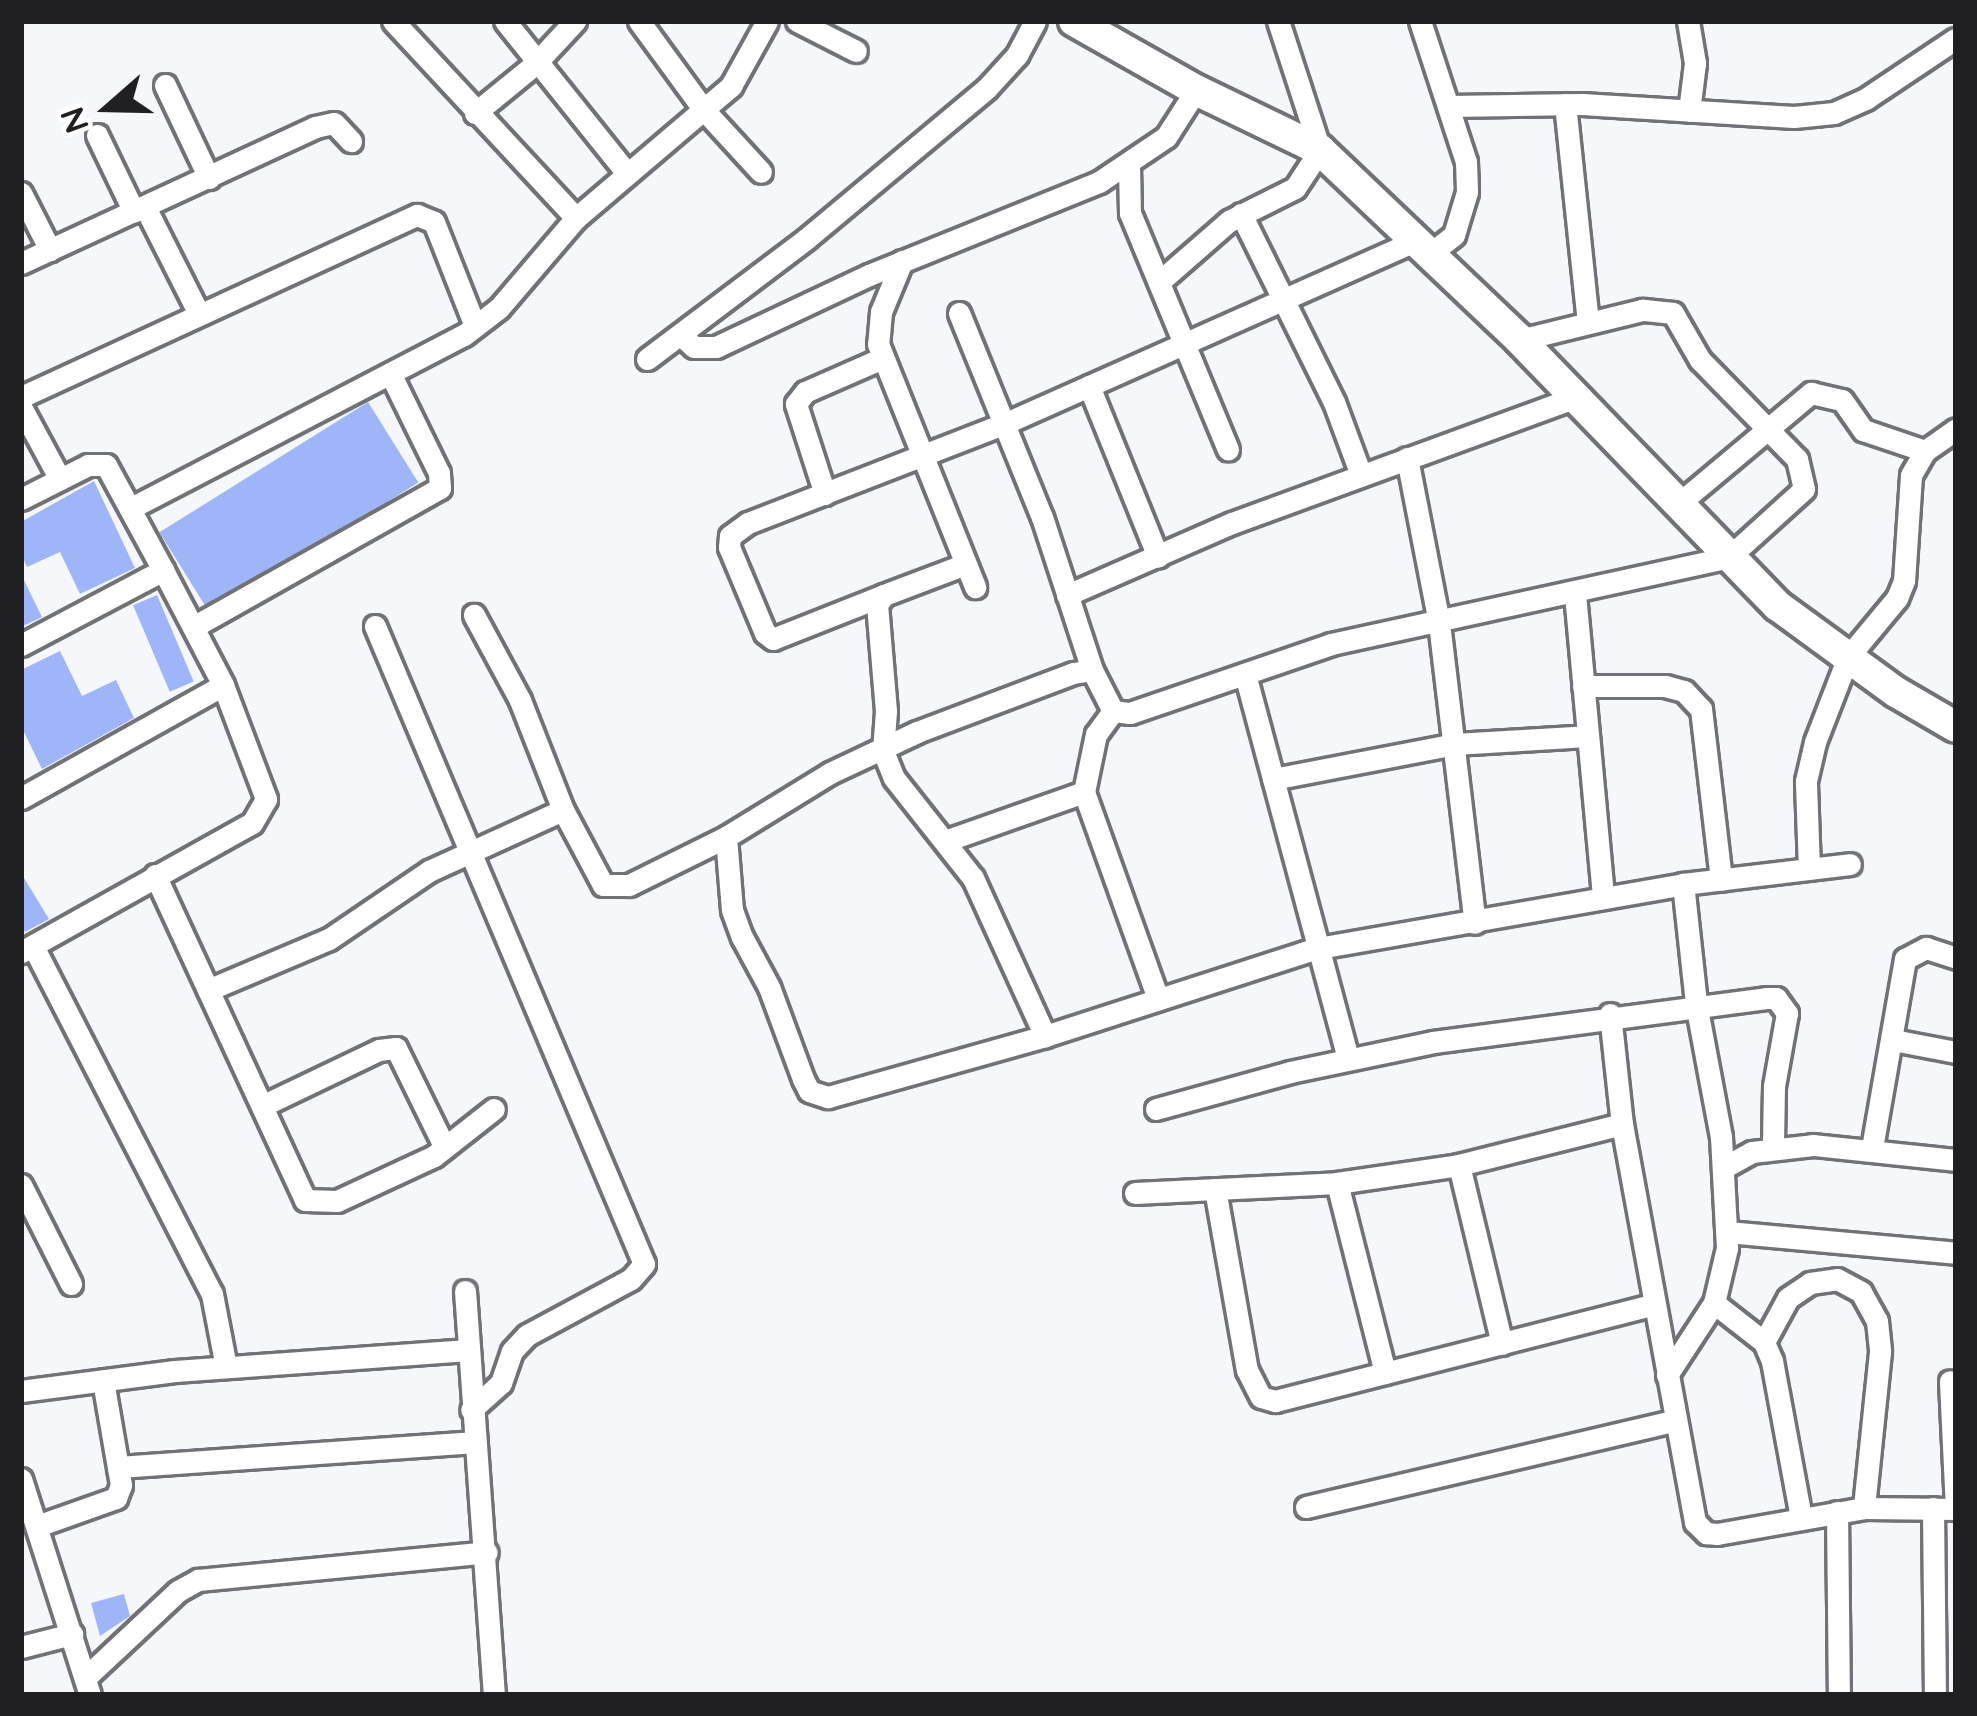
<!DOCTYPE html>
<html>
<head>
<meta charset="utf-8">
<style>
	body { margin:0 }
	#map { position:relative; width:1977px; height:1716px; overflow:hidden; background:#f5f7fb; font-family:Quicksand,sans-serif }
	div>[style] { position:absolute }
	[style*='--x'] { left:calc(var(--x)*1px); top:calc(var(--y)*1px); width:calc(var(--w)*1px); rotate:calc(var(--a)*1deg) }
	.building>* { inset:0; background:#9eb5f7; transform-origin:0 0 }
	.roads { filter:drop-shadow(3px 0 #717276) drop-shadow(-3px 0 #717276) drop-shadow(0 3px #717276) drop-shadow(0 -3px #717276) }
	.street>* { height:21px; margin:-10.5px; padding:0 10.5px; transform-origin:10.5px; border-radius:10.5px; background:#fff }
	.secondary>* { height:30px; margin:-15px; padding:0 15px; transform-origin:15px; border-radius:15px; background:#fff }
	span { translate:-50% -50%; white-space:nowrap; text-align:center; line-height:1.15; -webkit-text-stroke:9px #fff; paint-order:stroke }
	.frame { position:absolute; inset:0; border:24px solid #202022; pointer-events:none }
	.north { position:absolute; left:48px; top:48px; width:120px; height:120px; -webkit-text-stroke:9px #fff; paint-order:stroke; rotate:250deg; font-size:33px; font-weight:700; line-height:48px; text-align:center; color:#202022 }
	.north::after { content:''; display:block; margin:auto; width:42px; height:54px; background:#202022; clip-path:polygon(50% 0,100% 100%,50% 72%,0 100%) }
</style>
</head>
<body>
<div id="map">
	<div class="building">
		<div style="left:368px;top:402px;width:95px;height:246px;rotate:58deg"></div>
		<div style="clip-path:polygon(94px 481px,135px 568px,80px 594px,60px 552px,27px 567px,21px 554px,21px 522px)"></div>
		<div style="clip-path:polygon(21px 574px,42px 617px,21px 627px)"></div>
		<div style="left:157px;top:595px;width:94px;height:26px;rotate:67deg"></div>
		<div style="clip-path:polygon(60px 651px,82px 696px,116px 680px,134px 718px,42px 769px,21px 726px,21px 670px)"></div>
		<div style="clip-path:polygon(21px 873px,49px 919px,25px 932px,21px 925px)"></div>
		<div style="clip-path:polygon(124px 1594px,130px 1616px,100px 1636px,91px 1603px)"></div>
	</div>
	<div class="roads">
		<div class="street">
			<div style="--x:393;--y:21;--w:269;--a:47.1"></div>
			<div style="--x:505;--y:21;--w:193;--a:51.3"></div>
			<div style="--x:639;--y:21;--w:110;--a:53.9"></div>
			<div style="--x:704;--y:110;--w:84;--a:47.4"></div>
			<div style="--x:797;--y:21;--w:66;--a:27"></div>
			<div style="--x:1420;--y:21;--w:148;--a:71.9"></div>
			<div style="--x:1466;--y:162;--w:30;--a:88"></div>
			<div style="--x:1467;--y:192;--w:45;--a:106.8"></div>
			<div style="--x:1454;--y:235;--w:34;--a:142"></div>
			<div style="--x:1688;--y:21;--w:43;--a:80.5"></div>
			<div style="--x:1695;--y:63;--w:48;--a:97.1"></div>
			<div style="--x:165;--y:85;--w:103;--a:64.7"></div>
			<div style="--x:1565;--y:104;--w:220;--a:84"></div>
			<div style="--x:1448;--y:106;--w:134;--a:-0.9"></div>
			<div style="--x:1582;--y:104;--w:212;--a:3.5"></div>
			<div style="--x:1794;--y:117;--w:40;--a:-5.7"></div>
			<div style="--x:1834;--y:113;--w:36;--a:-24"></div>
			<div style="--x:1867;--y:98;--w:106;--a:-33.8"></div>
			<div style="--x:475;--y:113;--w:77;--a:-39.2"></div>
			<div style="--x:535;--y:64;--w:59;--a:-47.1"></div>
			<div style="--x:97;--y:135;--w:85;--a:64.3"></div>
			<div style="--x:1129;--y:166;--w:47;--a:88.8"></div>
			<div style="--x:1130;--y:213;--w:256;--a:67.5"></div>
			<div style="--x:21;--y:193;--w:64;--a:63"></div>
			<div style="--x:145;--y:207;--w:120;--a:63.2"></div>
			<div style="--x:1241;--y:214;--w:210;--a:63.7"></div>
			<div style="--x:1334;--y:402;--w:78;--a:69.7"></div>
			<div style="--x:902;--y:261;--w:55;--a:112.4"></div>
			<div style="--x:881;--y:312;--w:32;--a:95"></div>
			<div style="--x:878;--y:344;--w:262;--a:68.2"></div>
			<div style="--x:21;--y:263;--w:324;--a:-24.8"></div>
			<div style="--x:315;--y:127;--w:19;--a:-12"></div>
			<div style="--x:334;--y:123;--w:25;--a:47"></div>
			<div style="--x:1159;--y:282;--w:93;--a:-41.1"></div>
			<div style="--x:1229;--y:221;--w:74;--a:-26.6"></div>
			<div style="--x:1295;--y:188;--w:45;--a:-56.7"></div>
			<div style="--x:1320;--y:150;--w:136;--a:-108"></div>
			<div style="--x:959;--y:313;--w:220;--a:67.9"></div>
			<div style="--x:1042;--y:517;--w:161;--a:71.9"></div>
			<div style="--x:682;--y:336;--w:16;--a:43"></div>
			<div style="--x:694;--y:347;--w:22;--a:0"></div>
			<div style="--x:716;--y:347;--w:169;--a:-25.2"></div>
			<div style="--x:869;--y:275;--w:248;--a:-22"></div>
			<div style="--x:1099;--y:182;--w:81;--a:-33.9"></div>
			<div style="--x:1166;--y:137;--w:56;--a:-57.4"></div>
			<div style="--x:647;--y:359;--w:199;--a:-37"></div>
			<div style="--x:806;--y:239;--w:236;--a:-39.8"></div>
			<div style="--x:987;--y:88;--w:45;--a:-47.7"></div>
			<div style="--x:1017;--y:55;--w:38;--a:-62"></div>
			<div style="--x:1089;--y:386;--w:184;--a:68"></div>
			<div style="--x:21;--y:397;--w:436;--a:-24.7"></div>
			<div style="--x:417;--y:215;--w:18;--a:22"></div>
			<div style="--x:434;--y:222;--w:112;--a:68.5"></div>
			<div style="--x:21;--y:407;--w:82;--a:61.6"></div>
			<div style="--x:1407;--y:458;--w:168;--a:79"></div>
			<div style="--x:1439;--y:623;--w:302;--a:83.2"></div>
			<div style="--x:825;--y:494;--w:95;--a:-107.9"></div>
			<div style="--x:796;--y:404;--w:15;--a:-53"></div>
			<div style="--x:805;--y:392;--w:85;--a:-23.6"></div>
			<div style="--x:21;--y:499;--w:75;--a:-26.9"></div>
			<div style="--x:88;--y:465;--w:18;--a:0"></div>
			<div style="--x:106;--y:465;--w:119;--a:61.5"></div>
			<div style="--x:1677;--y:505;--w:175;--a:-39.9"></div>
			<div style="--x:1811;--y:393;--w:32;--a:13"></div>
			<div style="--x:1842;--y:400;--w:37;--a:55"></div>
			<div style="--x:1863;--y:430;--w:65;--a:18.7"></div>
			<div style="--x:131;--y:508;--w:375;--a:-27.5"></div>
			<div style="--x:464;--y:335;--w:44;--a:-37.6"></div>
			<div style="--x:499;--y:308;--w:118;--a:-49.5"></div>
			<div style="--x:576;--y:218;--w:204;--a:-40.4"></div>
			<div style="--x:731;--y:86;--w:74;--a:-61"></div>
			<div style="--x:963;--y:565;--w:85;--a:159.2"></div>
			<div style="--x:884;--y:595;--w:11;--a:128"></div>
			<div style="--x:877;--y:604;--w:107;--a:85.2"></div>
			<div style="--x:886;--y:711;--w:40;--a:94.3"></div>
			<div style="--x:883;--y:751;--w:29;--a:68"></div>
			<div style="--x:894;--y:778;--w:127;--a:51.7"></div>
			<div style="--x:973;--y:878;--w:174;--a:65.5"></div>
			<div style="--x:1575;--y:594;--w:305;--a:84.7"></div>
			<div style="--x:884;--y:595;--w:119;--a:158.4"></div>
			<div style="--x:773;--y:639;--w:10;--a:-143"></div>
			<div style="--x:765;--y:633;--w:93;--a:-112.7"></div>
			<div style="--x:729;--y:547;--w:11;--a:-85"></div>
			<div style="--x:730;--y:536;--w:22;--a:-36"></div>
			<div style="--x:748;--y:523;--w:277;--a:-21.2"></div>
			<div style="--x:1006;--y:423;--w:445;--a:-24"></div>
			<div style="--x:1067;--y:595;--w:180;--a:-23.6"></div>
			<div style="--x:1232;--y:523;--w:366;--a:-20.1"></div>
			<div style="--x:195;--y:626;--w:281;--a:-29.4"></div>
			<div style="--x:440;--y:488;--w:15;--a:-94"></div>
			<div style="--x:439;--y:473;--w:111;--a:-116.1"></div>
			<div style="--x:375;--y:626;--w:692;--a:67.14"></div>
			<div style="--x:644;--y:1264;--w:20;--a:131"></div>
			<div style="--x:631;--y:1279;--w:118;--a:151.7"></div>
			<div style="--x:527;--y:1335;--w:22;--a:133"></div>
			<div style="--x:512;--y:1351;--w:34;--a:109"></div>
			<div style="--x:501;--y:1383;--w:40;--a:138"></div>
			<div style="--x:21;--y:645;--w:161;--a:-27.8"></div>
			<div style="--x:163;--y:570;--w:130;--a:62.4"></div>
			<div style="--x:223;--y:685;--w:122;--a:69.3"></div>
			<div style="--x:266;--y:799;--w:28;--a:120"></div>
			<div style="--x:252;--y:823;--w:265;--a:150.8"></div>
			<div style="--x:1245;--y:674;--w:398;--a:75"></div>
			<div style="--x:1583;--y:686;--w:82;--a:0"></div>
			<div style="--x:1665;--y:686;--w:20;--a:15"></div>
			<div style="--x:1684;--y:691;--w:25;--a:47"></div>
			<div style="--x:1701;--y:709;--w:172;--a:83.3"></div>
			<div style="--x:1113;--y:711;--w:29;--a:126"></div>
			<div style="--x:1096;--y:734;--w:59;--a:101.7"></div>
			<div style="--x:1084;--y:792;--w:220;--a:70.3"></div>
			<div style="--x:1273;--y:779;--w:184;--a:-10.9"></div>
			<div style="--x:1454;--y:744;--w:133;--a:-3.4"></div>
			<div style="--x:21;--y:798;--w:231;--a:-29.2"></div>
			<div style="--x:563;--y:810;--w:85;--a:61.9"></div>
			<div style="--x:603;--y:885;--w:26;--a:0"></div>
			<div style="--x:629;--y:885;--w:108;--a:-26.3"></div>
			<div style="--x:726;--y:837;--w:122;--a:-31.6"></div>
			<div style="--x:830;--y:773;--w:96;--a:-25.2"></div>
			<div style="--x:917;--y:732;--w:167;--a:-20.7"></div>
			<div style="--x:1073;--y:673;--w:19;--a:-9"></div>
			<div style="--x:1092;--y:670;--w:46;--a:62.9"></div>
			<div style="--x:1113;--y:711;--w:17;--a:7"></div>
			<div style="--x:1130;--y:713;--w:213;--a:-18.9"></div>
			<div style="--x:1331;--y:644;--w:407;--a:-12.3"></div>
			<div style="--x:1729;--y:557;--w:101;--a:-42.2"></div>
			<div style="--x:1804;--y:489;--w:31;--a:-103"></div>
			<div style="--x:1797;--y:459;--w:139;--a:-134.4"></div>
			<div style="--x:1700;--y:360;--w:54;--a:-119.9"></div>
			<div style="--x:1673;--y:313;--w:31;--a:-174"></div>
			<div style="--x:1642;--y:310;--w:126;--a:166.2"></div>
			<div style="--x:726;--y:837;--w:73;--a:85.3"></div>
			<div style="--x:732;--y:910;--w:29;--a:70"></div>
			<div style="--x:742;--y:937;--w:57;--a:61.6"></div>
			<div style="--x:769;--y:987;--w:98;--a:69.7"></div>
			<div style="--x:803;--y:1079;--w:13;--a:63"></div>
			<div style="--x:809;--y:1091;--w:20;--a:18"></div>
			<div style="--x:828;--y:1097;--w:225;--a:-15.7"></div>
			<div style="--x:1045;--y:1036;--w:287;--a:-17.9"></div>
			<div style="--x:1318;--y:948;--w:371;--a:-9.9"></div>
			<div style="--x:1683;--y:884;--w:168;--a:-6.8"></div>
			<div style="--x:945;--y:841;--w:147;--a:-19.4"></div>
			<div style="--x:1809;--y:869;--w:88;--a:-92"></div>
			<div style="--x:1806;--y:781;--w:40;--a:-77"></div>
			<div style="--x:1815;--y:742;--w:91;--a:-68.8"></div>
			<div style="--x:1848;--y:657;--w:77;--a:-50.3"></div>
			<div style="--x:1897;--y:598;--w:18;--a:-68"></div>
			<div style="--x:1904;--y:581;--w:106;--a:-86.2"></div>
			<div style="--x:1911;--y:475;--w:28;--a:-60"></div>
			<div style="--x:1925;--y:451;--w:38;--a:-35"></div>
			<div style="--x:155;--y:875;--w:358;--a:65.2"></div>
			<div style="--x:305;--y:1200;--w:32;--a:2"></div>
			<div style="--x:337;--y:1201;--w:107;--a:-24.9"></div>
			<div style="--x:434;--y:1156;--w:76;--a:-38.1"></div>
			<div style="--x:33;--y:946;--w:391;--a:62.8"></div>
			<div style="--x:212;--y:1294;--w:74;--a:79.1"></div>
			<div style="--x:208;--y:990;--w:131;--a:-22.9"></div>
			<div style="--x:329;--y:939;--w:121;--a:-34.2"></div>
			<div style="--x:429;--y:871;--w:147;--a:-24.5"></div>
			<div style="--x:563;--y:810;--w:118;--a:-111.4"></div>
			<div style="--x:520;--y:700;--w:97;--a:-118.4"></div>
			<div style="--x:1610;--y:1014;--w:111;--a:83.8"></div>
			<div style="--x:1622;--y:1124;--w:405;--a:79.6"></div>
			<div style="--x:1695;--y:1522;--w:16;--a:45"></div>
			<div style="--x:1706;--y:1533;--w:11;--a:5"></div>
			<div style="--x:1717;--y:1534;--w:149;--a:-10"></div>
			<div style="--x:1864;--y:1508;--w:92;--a:0.6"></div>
			<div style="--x:1956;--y:1509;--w:128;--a:-92.7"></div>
			<div style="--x:1893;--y:1040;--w:64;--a:10.8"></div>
			<div style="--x:264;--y:1105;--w:127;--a:-25.6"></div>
			<div style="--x:379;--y:1050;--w:17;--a:-7"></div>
			<div style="--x:396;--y:1048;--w:111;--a:63.9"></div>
			<div style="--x:1156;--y:1109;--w:139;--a:-15.4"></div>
			<div style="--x:1290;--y:1072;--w:146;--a:-11.8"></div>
			<div style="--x:1433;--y:1042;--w:336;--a:-7.5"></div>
			<div style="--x:1766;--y:998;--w:10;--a:0"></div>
			<div style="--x:1776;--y:998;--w:19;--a:54"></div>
			<div style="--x:1787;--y:1013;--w:74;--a:100.1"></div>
			<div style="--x:1774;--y:1086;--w:60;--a:91"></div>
			<div style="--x:1872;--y:1148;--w:192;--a:-80.1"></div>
			<div style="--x:1905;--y:959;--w:24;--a:-28"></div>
			<div style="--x:1926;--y:948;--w:32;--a:18"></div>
			<div style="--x:1459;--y:1165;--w:184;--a:76.5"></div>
			<div style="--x:1723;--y:1168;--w:33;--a:-29"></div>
			<div style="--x:1752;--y:1152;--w:61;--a:-6.5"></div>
			<div style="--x:1813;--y:1145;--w:144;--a:6"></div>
			<div style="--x:1337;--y:1183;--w:196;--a:75.8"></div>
			<div style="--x:21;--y:1185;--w:111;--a:63.2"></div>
			<div style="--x:1215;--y:1189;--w:184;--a:80"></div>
			<div style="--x:1247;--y:1370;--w:30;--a:63"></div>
			<div style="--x:1261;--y:1397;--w:15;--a:16"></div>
			<div style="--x:1275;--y:1401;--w:390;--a:-14.3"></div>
			<div style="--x:1135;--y:1193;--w:202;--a:-2.8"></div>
			<div style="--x:1337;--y:1183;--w:123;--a:-8.4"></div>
			<div style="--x:1459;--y:1165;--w:168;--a:-14.1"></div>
			<div style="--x:1727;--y:1232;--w:230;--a:5.2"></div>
			<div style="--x:465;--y:1291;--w:405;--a:85.9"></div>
			<div style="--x:1714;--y:1303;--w:63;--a:38"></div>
			<div style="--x:1764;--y:1342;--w:21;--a:67"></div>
			<div style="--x:1772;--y:1361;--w:159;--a:79.5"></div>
			<div style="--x:1764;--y:1342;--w:50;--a:-61.4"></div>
			<div style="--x:1788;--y:1298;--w:27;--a:-34"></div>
			<div style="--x:1810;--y:1283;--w:27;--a:-8"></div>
			<div style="--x:1837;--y:1279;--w:27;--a:28"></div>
			<div style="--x:1861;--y:1292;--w:33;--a:61"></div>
			<div style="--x:1877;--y:1321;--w:31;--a:84"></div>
			<div style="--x:1880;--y:1352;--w:157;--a:95.9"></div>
			<div style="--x:1667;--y:1375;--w:86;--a:-56.9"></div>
			<div style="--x:1714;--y:1303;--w:57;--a:-76.7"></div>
			<div style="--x:1727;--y:1248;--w:111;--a:-93.1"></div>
			<div style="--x:1721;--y:1137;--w:136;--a:-100.6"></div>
			<div style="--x:1696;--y:1003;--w:120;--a:-96.2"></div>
			<div style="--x:21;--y:1391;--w:155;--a:-7.4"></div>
			<div style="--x:175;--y:1371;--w:294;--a:-4.1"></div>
			<div style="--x:118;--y:1467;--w:355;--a:-4"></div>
			<div style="--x:21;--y:1479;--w:227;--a:72.3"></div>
			<div style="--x:1306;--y:1507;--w:380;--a:-13.2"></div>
			<div style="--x:1933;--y:1508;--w:187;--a:89.4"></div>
			<div style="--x:1837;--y:1512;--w:183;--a:89.4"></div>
			<div style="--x:37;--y:1526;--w:84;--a:-19.5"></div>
			<div style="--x:116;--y:1498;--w:14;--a:-69"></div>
			<div style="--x:121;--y:1485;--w:106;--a:-99.8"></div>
			<div style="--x:21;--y:1647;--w:53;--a:-14.3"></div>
			<div style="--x:85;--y:1678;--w:127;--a:-43.1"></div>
			<div style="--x:178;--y:1591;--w:23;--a:-29"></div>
			<div style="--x:198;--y:1580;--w:290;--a:-5.5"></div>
		</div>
		<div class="secondary">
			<div style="--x:1074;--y:21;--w:140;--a:29.5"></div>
			<div style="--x:1196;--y:90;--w:138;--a:25.8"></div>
			<div style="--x:1320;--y:150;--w:276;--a:43.5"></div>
			<div style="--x:1520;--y:340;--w:371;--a:45.9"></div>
			<div style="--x:1778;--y:606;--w:146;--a:36.1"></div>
			<div style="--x:1896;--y:692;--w:69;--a:30.3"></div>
		</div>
	</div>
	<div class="frame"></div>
	<div class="north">N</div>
</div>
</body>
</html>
